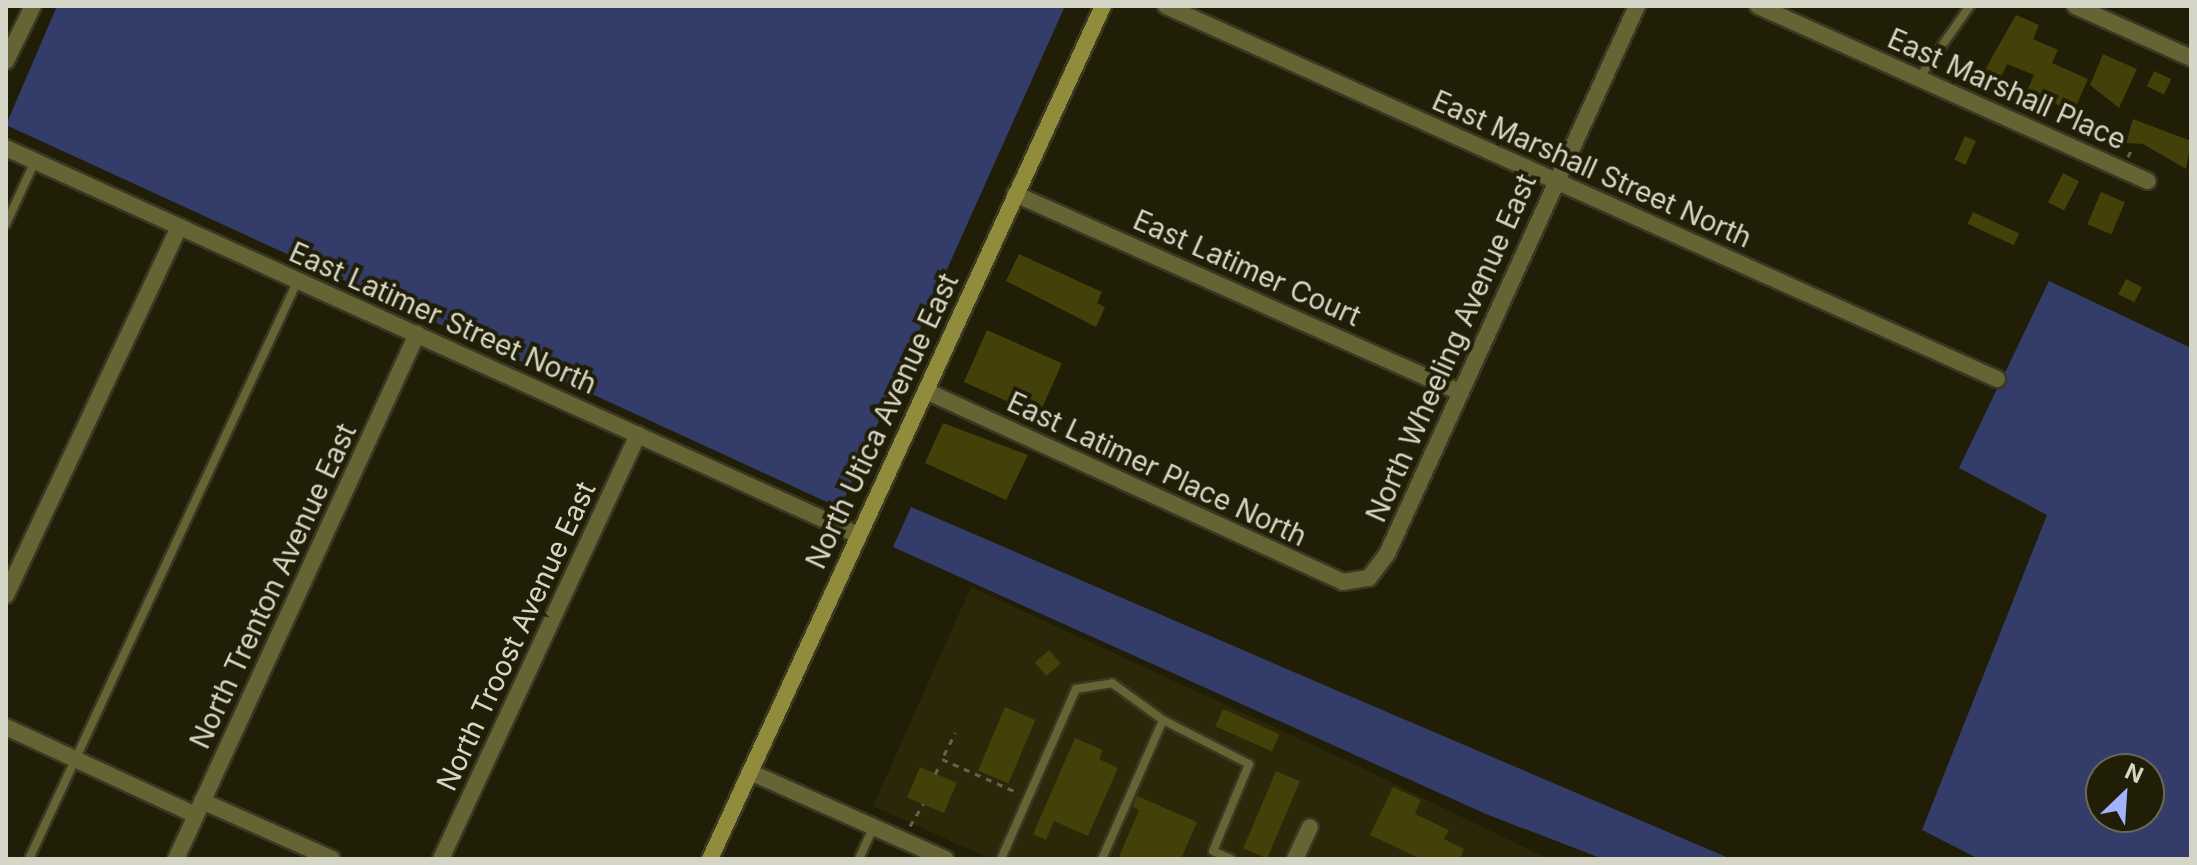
<!DOCTYPE html>
<html>
<head>
<meta charset="utf-8">
<style>
	body { margin:0 }
	#map { position:relative; width:2197px; height:865px; overflow:hidden; background:#201e07; font-family:Inter,sans-serif }
	div>[style] { position:absolute }
	[style*='--x'] { left:calc(var(--x)*1px); top:calc(var(--y)*1px); width:calc(var(--w)*1px); rotate:calc(var(--a)*1deg) }
	.built>* { inset:0; background:#2a2808 }
	.green>* { inset:0; background:#343c6a }
	.building>* { inset:0; background:#434009; transform-origin:0 0 }
	.path>* { height:3px; margin-top:-1.5px; transform-origin:0; background:repeating-linear-gradient(90deg,#64634f 0 6px,transparent 0 12px) }
	.roads { filter:drop-shadow(2px 0 #393822) drop-shadow(-2px 0 #393822) drop-shadow(0 2px #393822) drop-shadow(0 -2px #393822) }
	.lane>* { height:8px; margin:-4px; padding:0 4px; transform-origin:4px; border-radius:4px; background:#666435 }
	.street>* { height:16px; margin:-8px; padding:0 8px; transform-origin:8px; border-radius:8px; background:#666435 }
	.secondary>* { height:16px; margin:-8px; padding:0 8px; transform-origin:8px; border-radius:8px; background:#908c3c }
	span { translate:-50% -50%; white-space:nowrap; text-align:center; line-height:1.15; -webkit-text-stroke:8px #201e07; paint-order:stroke }
	.street-label { font-size:28px; color:#d6d6c8 }
	.frame { position:absolute; inset:0; border:8px solid #d6d6c8; pointer-events:none }
	.north { position:absolute; left:2085px; top:753px; width:80px; height:80px; box-sizing:border-box; background:#201e07; border:2px solid #696854; border-radius:50%; rotate:25deg; font-size:22px; font-weight:700; line-height:32px; text-align:center; color:#d6d6c8 }
	.north::after { content:''; display:block; margin:auto; width:28px; height:36px; background:#a2b2fd; clip-path:polygon(50% 0,100% 100%,50% 72%,0 100%) }
</style>
</head>
<body>
<div id="map">
	<div class="built">
		<div style="clip-path:polygon(971px 587px,1358px 766px,1548px 859px,991px 859px,873px 806px)"></div>
	</div>
	<div class="green">
		<div style="clip-path:polygon(57px 6px,1065px 6px,840px 508px,6px 125px)"></div>
		<div style="clip-path:polygon(evenodd,2049px 281px,2191px 348px,2191px 859px,1979px 859px,1922px 830px,2047px 515px,1959px 468px,2049px 281px,2101px 769px,2149px 769px,2149px 817px,2101px 817px,2101px 769px)"></div>
		<div style="clip-path:polygon(911px 507px,1338px 691px,1731px 859px,1603px 859px,1486px 814px,893px 547px)"></div>
	</div>
	<div class="building">
		<div style="clip-path:polygon(2016px 15px,2039px 25px,2033px 39px,2058px 50px,2052px 63px,2088px 79px,2073px 113px,2028px 89px,2034px 75px,2007px 64px,1999px 82px,1982px 75px)"></div>
		<div style="clip-path:polygon(2103px 54px,2137px 69px,2119px 108px,2090px 85px)"></div>
		<div style="left:2154px;top:71px;width:19px;height:17px;rotate:25deg"></div>
		<div style="clip-path:polygon(2133px 119px,2191px 141px,2186px 169px,2143px 144px,2126px 143px)"></div>
		<div style="left:1965px;top:136px;width:12px;height:26px;rotate:24deg"></div>
		<div style="left:2063px;top:173px;width:18px;height:33px;rotate:27deg"></div>
		<div style="left:2101px;top:192px;width:26px;height:35px;rotate:23deg"></div>
		<div style="left:1973px;top:212px;width:51px;height:13px;rotate:25deg"></div>
		<div style="clip-path:polygon(1019px 254px,1102px 292px,1097px 303px,1105px 307px,1096px 327px,1006px 281px)"></div>
		<div style="left:2126px;top:279px;width:18px;height:17px;rotate:27deg"></div>
		<div style="left:987px;top:330px;width:82px;height:57px;rotate:24deg"></div>
		<div style="clip-path:polygon(943px 423px,1028px 455px,1006px 500px,925px 463px)"></div>
		<div style="left:1049px;top:650px;width:18px;height:19px;rotate:49deg"></div>
		<div style="left:1005px;top:707px;width:33px;height:69px;rotate:23deg"></div>
		<div style="left:1223px;top:709px;width:62px;height:19px;rotate:24deg"></div>
		<div style="clip-path:polygon(1075px 738px,1103px 750px,1099px 759px,1118px 768px,1088px 836px,1054px 821px,1046px 840px,1033px 834px)"></div>
		<div style="left:920px;top:767px;width:40px;height:33px;rotate:23deg"></div>
		<div style="left:1276px;top:771px;width:26px;height:84px;rotate:23deg"></div>
		<div style="clip-path:polygon(1393px 787px,1421px 800px,1415px 814px,1449px 830px,1444px 839px,1464px 849px,1460px 859px,1421px 859px,1370px 835px)"></div>
		<div style="clip-path:polygon(1137px 796px,1197px 822px,1181px 859px,1118px 859px,1139px 810px,1133px 807px)"></div>
	</div>
	<div class="path">
		<div style="--x:2128;--y:157;--w:12;--a:-66"></div>
		<div style="--x:944;--y:755;--w:25;--a:-63"></div>
		<div style="--x:942;--y:759;--w:84;--a:23.8"></div>
		<div style="--x:935;--y:774;--w:8;--a:-60"></div>
		<div style="--x:910;--y:826;--w:26;--a:-59"></div>
	</div>
	<div class="roads">
		<div class="lane">
			<div style="--x:1919;--y:78;--w:88;--a:-54.7"></div>
			<div style="--x:6;--y:224;--w:69;--a:-65.3"></div>
			<div style="--x:29;--y:859;--w:638;--a:-65.08"></div>
			<div style="--x:859;--y:859;--w:35;--a:-66"></div>
			<div style="--x:1001;--y:859;--w:186;--a:-66.2"></div>
			<div style="--x:1076;--y:689;--w:36;--a:-9"></div>
			<div style="--x:1112;--y:683;--w:63;--a:36"></div>
			<div style="--x:1163;--y:720;--w:97;--a:27.1"></div>
			<div style="--x:1249;--y:764;--w:94;--a:112.5"></div>
			<div style="--x:1213;--y:851;--w:20;--a:24"></div>
			<div style="--x:1102;--y:859;--w:152;--a:-66.3"></div>
		</div>
		<div class="street">
			<div style="--x:1166;--y:6;--w:911;--a:24.17"></div>
			<div style="--x:1758;--y:6;--w:427;--a:24.2"></div>
			<div style="--x:2075;--y:6;--w:127;--a:24.1"></div>
			<div style="--x:6;--y:61;--w:61;--a:-63.9"></div>
			<div style="--x:6;--y:148;--w:936;--a:24.43"></div>
			<div style="--x:1015;--y:194;--w:484;--a:24"></div>
			<div style="--x:926;--y:391;--w:459;--a:24.6"></div>
			<div style="--x:1343;--y:582;--w:26;--a:-9"></div>
			<div style="--x:1369;--y:578;--w:30;--a:-53"></div>
			<div style="--x:1387;--y:554;--w:602;--a:-65.48"></div>
			<div style="--x:6;--y:595;--w:407;--a:-64.8"></div>
			<div style="--x:6;--y:727;--w:209;--a:24.9"></div>
			<div style="--x:750;--y:772;--w:214;--a:24"></div>
			<div style="--x:202;--y:801;--w:142;--a:24"></div>
			<div style="--x:176;--y:859;--w:578;--a:-65.34"></div>
			<div style="--x:441;--y:859;--w:468;--a:-65.1"></div>
			<div style="--x:1295;--y:859;--w:35;--a:-65"></div>
		</div>
		<div class="secondary">
			<div style="--x:710;--y:859;--w:939;--a:-65.26"></div>
		</div>
	</div>
	<div class="street-label">
		<span style="left:2007px;top:89px;rotate:24deg">East Marshall Place</span>
		<span style="left:1592px;top:169px;rotate:24deg">East Marshall Street North</span>
		<span style="left:1247px;top:268px;rotate:24deg">East Latimer Court</span>
		<span style="left:443px;top:318px;rotate:24deg">East Latimer Street North</span>
		<span style="left:1451px;top:348px;rotate:-66deg">North Wheeling Avenue East</span>
		<span style="left:882px;top:421px;rotate:-65deg">North Utica Avenue East</span>
		<span style="left:1157px;top:469px;rotate:25deg">East Latimer Place North</span>
		<span style="left:273px;top:586px;rotate:-65deg">North Trenton Avenue East</span>
		<span style="left:516px;top:636px;rotate:-65deg">North Troost Avenue East</span>
	</div>
	<div class="frame"></div>
	<div class="north">N</div>
</div>
</body>
</html>
